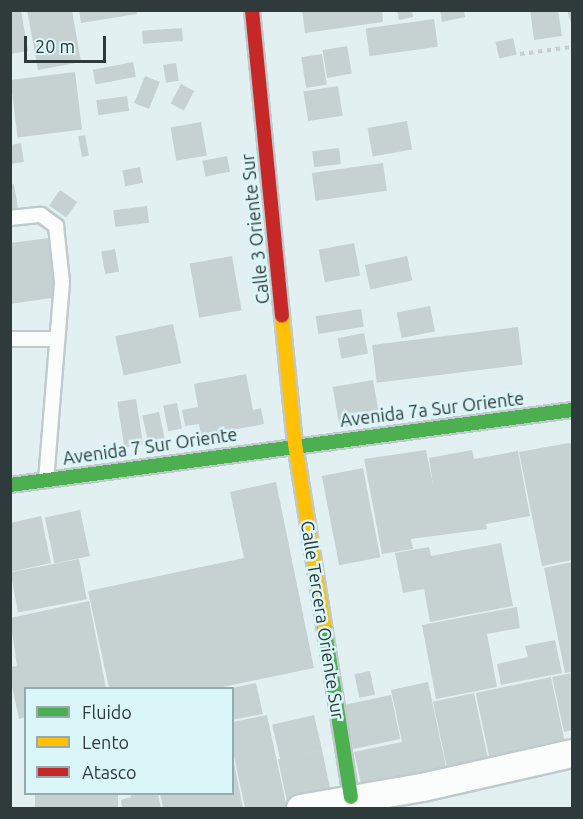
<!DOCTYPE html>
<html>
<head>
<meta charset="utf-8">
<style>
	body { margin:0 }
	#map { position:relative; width:583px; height:819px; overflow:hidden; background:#e2f0f2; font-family:Ubuntu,sans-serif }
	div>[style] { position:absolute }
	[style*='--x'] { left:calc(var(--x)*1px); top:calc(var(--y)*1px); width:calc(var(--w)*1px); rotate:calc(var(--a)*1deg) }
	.building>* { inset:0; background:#c6d2d1; transform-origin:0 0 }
	.path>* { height:4px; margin-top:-2px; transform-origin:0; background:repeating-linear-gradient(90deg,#c9cecf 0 4.5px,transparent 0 9px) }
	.roads { filter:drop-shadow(2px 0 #bfcacc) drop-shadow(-2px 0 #bfcacc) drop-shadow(0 2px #bfcacc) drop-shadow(0 -2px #bfcacc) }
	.lane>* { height:14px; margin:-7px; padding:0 7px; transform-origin:7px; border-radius:7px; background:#fbfdfd }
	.street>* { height:27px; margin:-13.5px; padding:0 13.5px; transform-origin:13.5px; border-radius:13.5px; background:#fbfdfd }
	.fast>* { height:14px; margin:-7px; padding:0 7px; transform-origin:7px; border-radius:7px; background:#4caf50 }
	.slow>* { height:14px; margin:-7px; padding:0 7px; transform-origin:7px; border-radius:7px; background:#ffc107 }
	.jam>* { height:14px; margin:-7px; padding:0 7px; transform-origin:7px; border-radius:7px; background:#c62828 }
	span { translate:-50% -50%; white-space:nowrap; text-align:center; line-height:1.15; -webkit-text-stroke:5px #dbf6f9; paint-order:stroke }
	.street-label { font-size:18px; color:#2f3a3b }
	.frame { position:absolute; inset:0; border:12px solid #2f3a3b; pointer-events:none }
	.legend { position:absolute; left:24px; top:687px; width:210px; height:108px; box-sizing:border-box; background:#dbf6f9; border:2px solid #96abad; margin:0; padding:8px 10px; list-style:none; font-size:18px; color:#2f3a3b }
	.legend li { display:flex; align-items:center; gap:12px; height:30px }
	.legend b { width:30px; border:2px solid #96abad }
	.scale { position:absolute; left:24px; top:36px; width:82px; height:27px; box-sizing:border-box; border:3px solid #2f3a3b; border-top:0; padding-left:8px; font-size:18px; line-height:21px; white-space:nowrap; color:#2f3a3b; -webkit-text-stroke:4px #dbf6f9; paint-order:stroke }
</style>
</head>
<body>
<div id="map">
	<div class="building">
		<div style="clip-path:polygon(10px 10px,21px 10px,28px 51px,10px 54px)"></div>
		<div style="clip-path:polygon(27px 10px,72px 10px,81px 62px,38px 70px)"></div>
		<div style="clip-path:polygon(79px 10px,136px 10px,137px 14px,81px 23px)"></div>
		<div style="clip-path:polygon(302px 10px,382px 10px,383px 22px,305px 33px)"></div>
		<div style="clip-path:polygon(397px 10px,412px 10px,413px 17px,399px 20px)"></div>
		<div style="clip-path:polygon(440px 10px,464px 10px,465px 17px,442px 22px)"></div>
		<div style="clip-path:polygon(530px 10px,558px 10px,562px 36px,534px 40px)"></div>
		<div style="clip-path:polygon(567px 10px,572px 10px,572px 26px)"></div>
		<div style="left:434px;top:19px;width:28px;height:69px;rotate:82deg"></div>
		<div style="left:182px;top:28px;width:13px;height:40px;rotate:86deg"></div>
		<div style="left:513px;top:38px;width:17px;height:18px;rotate:77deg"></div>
		<div style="left:347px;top:46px;width:28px;height:25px;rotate:80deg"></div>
		<div style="left:322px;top:54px;width:31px;height:21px;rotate:81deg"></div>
		<div style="left:133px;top:62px;width:15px;height:41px;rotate:79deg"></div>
		<div style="left:176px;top:63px;width:18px;height:13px;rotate:81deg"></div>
		<div style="left:75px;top:72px;width:58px;height:65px;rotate:83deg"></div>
		<div style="left:145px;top:76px;width:16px;height:29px;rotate:22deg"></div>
		<div style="left:181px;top:84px;width:15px;height:22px;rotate:28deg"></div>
		<div style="left:338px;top:86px;width:30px;height:35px;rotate:81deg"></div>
		<div style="left:127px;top:96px;width:15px;height:31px;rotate:82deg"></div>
		<div style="left:407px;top:121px;width:29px;height:40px;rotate:80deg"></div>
		<div style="left:201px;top:122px;width:34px;height:31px;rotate:80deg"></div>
		<div style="left:85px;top:135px;width:21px;height:7px;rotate:79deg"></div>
		<div style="clip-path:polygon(21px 143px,24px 162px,10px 164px,10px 145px)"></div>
		<div style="left:339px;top:148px;width:16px;height:27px;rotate:83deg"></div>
		<div style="left:227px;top:156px;width:16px;height:25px;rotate:79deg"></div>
		<div style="left:383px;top:163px;width:28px;height:72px;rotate:82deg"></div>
		<div style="left:140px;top:167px;width:16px;height:18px;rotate:79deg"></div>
		<div style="clip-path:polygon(14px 184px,18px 209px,10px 210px,10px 185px)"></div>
		<div style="left:60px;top:190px;width:21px;height:19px;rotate:35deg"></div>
		<div style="left:147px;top:206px;width:17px;height:34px;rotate:83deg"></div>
		<div style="clip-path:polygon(49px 238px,58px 297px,10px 304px,10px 243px)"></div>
		<div style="left:354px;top:243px;width:33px;height:36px;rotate:79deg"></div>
		<div style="left:115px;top:249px;width:23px;height:14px;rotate:80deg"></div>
		<div style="left:232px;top:256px;width:55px;height:43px;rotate:80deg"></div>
		<div style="left:407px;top:256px;width:25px;height:43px;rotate:78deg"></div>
		<div style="left:430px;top:306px;width:26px;height:34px;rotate:79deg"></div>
		<div style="left:361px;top:309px;width:18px;height:46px;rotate:81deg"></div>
		<div style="left:173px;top:324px;width:40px;height:59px;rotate:78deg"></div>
		<div style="left:518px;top:327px;width:38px;height:147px;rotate:83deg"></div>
		<div style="left:364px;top:333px;width:21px;height:27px;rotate:79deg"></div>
		<div style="clip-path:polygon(246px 374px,253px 410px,261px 408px,264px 424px,201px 436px,199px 424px,185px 426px,182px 410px,198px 407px,194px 384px)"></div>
		<div style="left:373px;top:380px;width:41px;height:41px;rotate:80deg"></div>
		<div style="left:136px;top:399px;width:46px;height:19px;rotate:81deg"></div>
		<div style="left:177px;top:403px;width:26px;height:14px;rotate:79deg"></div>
		<div style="left:159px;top:412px;width:30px;height:17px;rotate:78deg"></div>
		<div style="clip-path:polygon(569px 443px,572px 444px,572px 560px,542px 566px,519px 452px)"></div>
		<div style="clip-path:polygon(426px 450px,433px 485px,429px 458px,472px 450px,474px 459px,518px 451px,530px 516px,486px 524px,487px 529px,411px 539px,413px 549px,382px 554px,364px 459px)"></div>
		<div style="left:363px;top:468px;width:91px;height:42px;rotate:79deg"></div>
		<div style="clip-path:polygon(276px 482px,314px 668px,218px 688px,109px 688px,88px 591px,244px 558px,230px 492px)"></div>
		<div style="left:80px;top:510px;width:47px;height:36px;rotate:78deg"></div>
		<div style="clip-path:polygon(41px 516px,51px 563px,10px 572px,10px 523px)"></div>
		<div style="clip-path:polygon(501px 543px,513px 606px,430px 622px,424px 589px,403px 593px,395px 553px,429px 547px,431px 556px)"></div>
		<div style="left:79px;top:559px;width:41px;height:70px;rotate:79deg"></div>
		<div style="clip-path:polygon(572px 562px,572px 672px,565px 673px,544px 568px)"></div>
		<div style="clip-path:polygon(89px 601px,106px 688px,26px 688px,26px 717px,19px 719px,10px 677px,10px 667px,17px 666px,10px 618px)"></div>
		<div style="clip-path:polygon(517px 607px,520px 628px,487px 634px,497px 687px,436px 699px,422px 625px)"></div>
		<div style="clip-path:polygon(555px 640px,562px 673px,501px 685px,497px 664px,528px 657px,525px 646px)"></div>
		<div style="left:370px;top:671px;width:24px;height:16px;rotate:78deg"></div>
		<div style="clip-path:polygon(572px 673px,572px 730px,564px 732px,552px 677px)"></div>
		<div style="left:551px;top:677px;width:77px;height:77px;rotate:78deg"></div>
		<div style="clip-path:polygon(428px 682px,448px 776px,363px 793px,354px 752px,402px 742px,391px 690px)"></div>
		<div style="clip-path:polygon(256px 683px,263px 714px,232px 720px,232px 688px)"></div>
		<div style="left:474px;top:693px;width:78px;height:42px;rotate:78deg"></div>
		<div style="left:391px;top:695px;width:45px;height:48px;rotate:78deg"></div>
		<div style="clip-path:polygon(267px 715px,287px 808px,245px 808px,232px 747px,232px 722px)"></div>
		<div style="left:314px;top:715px;width:36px;height:43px;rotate:77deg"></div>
		<div style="left:322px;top:750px;width:49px;height:45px;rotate:78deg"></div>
		<div style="clip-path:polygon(234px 763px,243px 808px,163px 808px,160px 794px,232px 794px)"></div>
		<div style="left:35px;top:794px;width:83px;height:14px"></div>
		<div style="clip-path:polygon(130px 794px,158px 794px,161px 808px,122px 808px,121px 800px,131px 797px)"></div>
	</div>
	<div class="path">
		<div style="--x:520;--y:54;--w:52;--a:-7.7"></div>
	</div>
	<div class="roads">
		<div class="lane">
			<div style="--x:10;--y:218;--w:31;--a:-6"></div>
			<div style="--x:41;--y:215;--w:19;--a:36"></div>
			<div style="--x:56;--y:226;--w:56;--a:83.9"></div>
			<div style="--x:62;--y:282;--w:199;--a:94.6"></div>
			<div style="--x:10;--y:339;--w:47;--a:0"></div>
		</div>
		<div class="street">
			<div style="--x:300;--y:808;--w:124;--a:-9.8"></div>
			<div style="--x:422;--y:787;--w:154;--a:-12.8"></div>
		</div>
		<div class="fast">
			<div style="--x:10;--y:485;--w:567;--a:-7.6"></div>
			<div style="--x:324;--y:625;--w:174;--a:81.1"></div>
		</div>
		<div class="slow">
			<div style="--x:282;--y:316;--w:129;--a:84.2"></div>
			<div style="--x:295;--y:444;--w:183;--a:80.9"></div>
		</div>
		<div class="jam">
			<div style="--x:252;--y:10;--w:307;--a:84.4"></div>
		</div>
	</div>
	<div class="street-label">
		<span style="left:255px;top:229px;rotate:-96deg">Calle 3 Oriente Sur</span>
		<span style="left:432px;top:409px;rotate:-7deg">Avenida 7a Sur Oriente</span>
		<span style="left:150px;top:446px;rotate:-8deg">Avenida 7 Sur Oriente</span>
		<span style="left:323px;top:620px;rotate:81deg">Calle Tercera Oriente Sur</span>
	</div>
	<div class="frame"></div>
	<ul class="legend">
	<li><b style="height:8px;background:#4caf50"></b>Fluido</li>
	<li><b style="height:8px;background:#ffc107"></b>Lento</li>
	<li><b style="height:8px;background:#c62828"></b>Atasco</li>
	</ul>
	<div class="scale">20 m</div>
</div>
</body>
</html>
